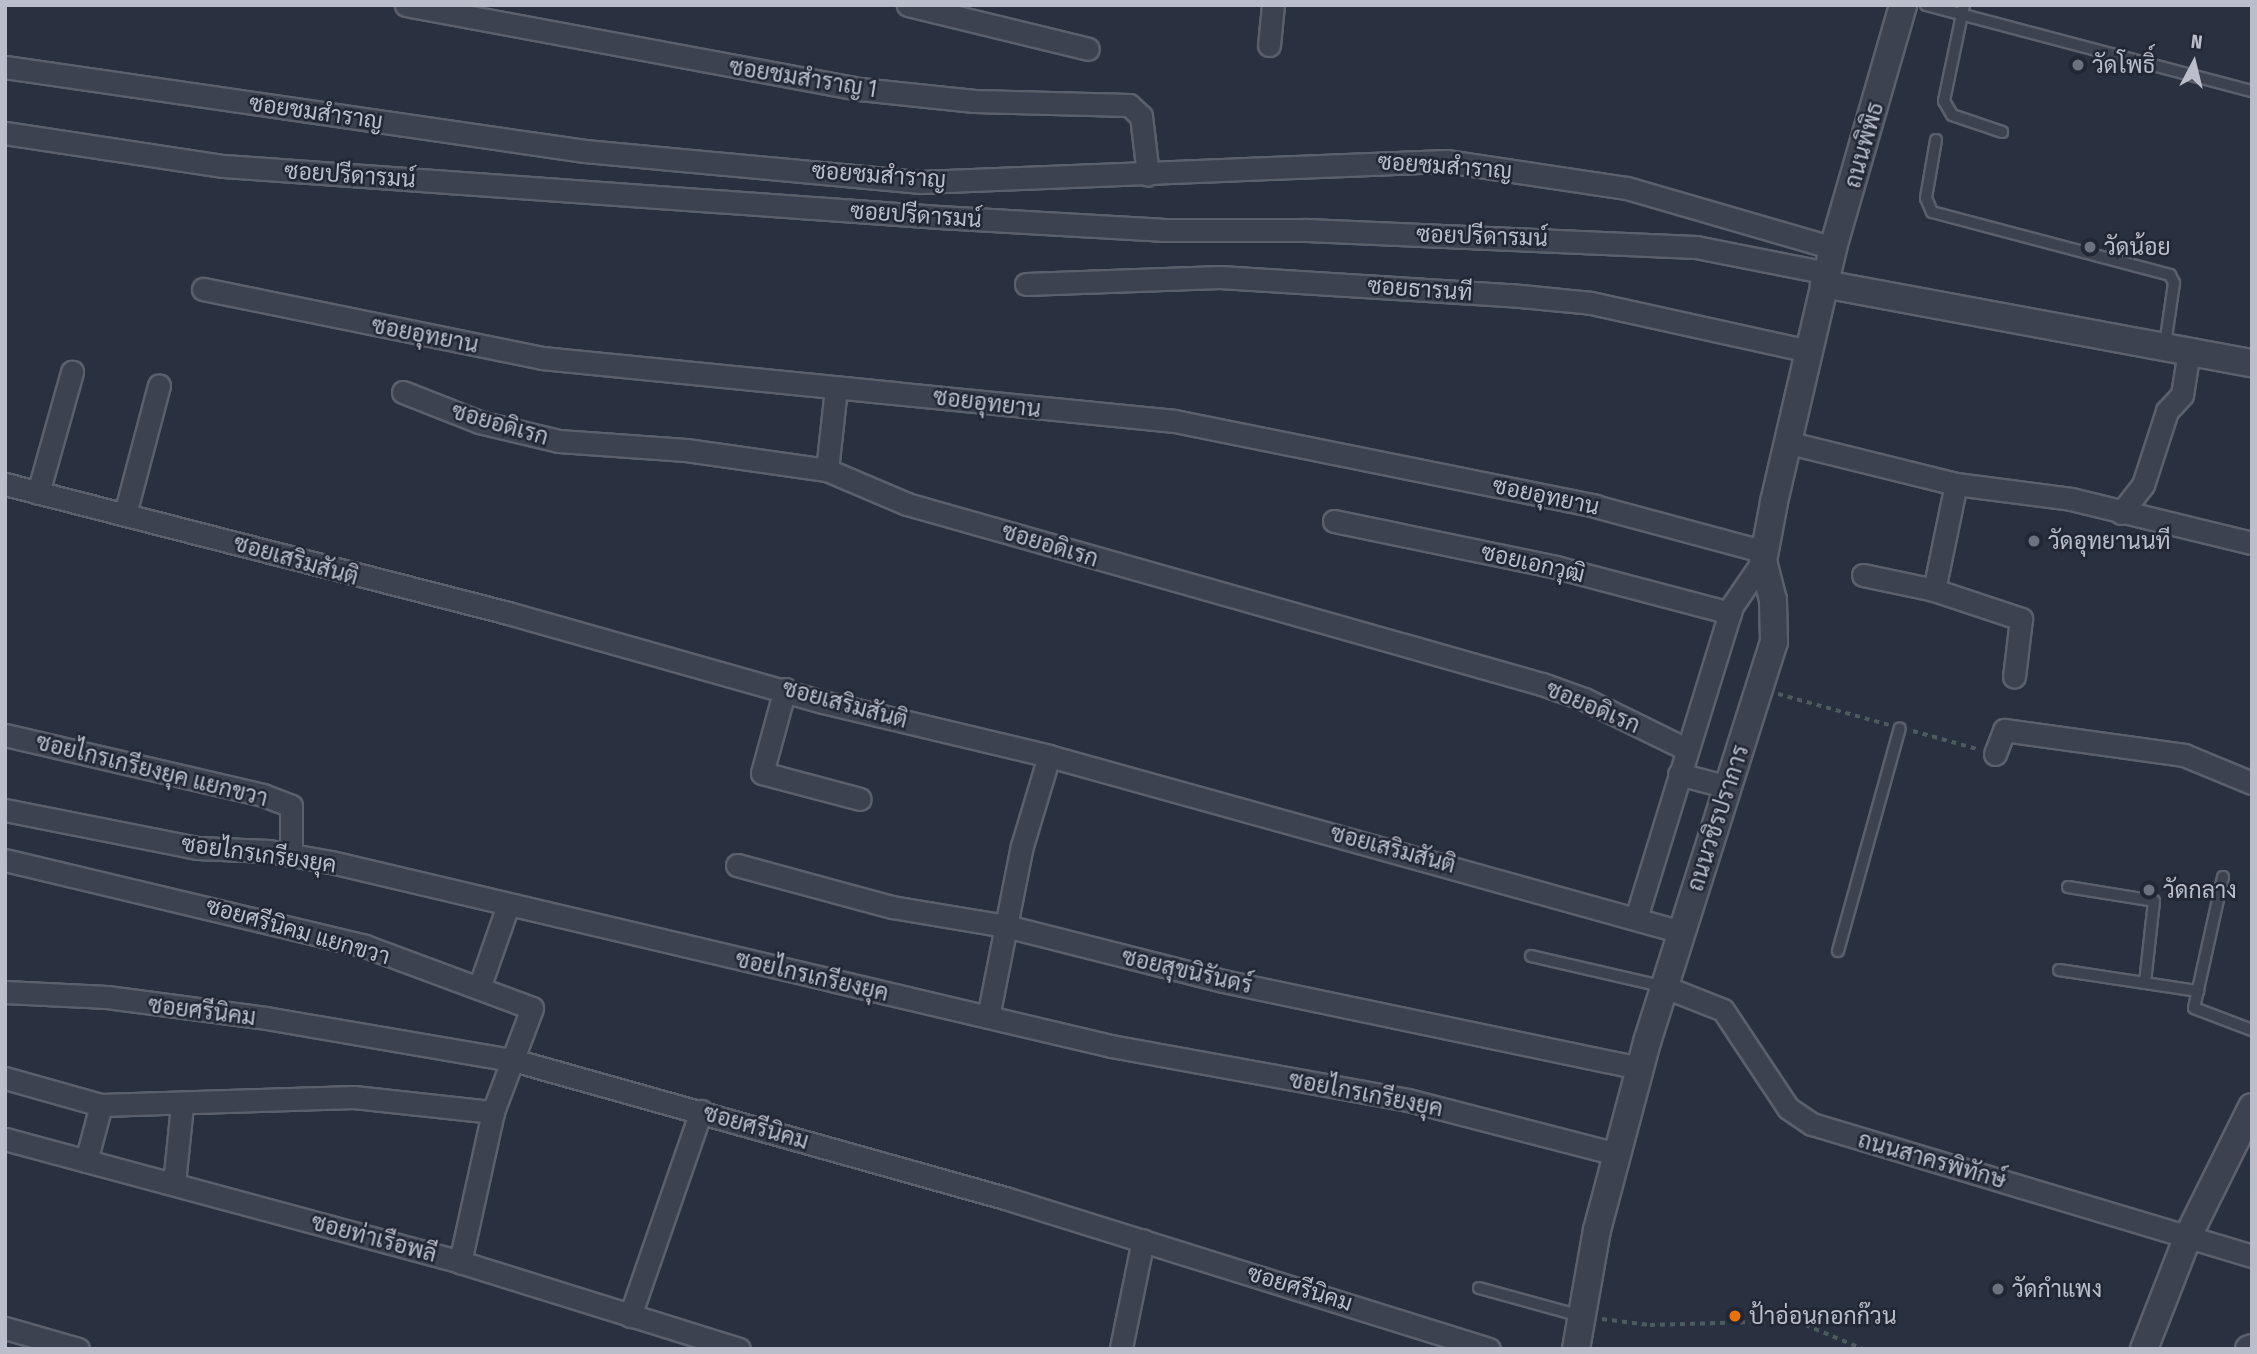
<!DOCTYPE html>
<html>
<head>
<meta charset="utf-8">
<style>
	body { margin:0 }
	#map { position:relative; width:2257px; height:1354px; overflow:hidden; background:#293040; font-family:"Fira Sans Condensed",Sarabun,sans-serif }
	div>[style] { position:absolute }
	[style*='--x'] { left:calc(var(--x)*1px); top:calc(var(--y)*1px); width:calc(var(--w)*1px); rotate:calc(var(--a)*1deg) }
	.path>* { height:3.5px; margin-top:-1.75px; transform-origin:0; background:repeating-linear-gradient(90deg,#4b5b60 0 5px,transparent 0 10px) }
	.roads { filter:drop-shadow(2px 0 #5b606d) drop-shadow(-2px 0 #5b606d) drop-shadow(0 2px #5b606d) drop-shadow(0 -2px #5b606d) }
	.service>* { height:10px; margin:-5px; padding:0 5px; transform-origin:5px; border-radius:5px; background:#3d4250 }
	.minor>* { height:21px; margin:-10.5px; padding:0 10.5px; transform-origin:10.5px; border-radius:10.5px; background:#3d4250 }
	.tertiary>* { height:26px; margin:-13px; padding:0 13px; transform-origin:13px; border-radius:13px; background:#3d4250 }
	.dots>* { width:19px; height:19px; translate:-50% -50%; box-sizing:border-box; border:4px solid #222736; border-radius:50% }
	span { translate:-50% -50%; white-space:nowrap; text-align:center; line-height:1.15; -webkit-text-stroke:5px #222736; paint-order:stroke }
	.poi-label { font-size:23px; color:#babeca }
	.left { translate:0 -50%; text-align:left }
	.street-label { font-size:23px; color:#babeca }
	.frame { position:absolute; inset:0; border:7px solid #babeca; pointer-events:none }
	.north { position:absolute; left:2159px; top:28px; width:70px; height:70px; -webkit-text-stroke:5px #222736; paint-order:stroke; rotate:7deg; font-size:19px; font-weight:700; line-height:28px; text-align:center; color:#babeca }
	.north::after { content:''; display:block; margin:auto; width:24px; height:32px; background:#babeca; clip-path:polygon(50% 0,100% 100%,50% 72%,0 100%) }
</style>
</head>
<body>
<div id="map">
	<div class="path">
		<div style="--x:1778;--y:694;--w:115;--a:15.6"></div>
		<div style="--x:1913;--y:731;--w:66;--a:15.7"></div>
		<div style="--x:1602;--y:1319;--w:48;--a:7.1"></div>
		<div style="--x:1650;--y:1325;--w:146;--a:-1.6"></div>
		<div style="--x:1796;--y:1321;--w:73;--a:22.7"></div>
	</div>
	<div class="roads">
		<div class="service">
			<div style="--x:1926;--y:5;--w:337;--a:14.8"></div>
			<div style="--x:1964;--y:5;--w:98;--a:101.8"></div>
			<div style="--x:1944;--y:101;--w:16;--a:60"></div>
			<div style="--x:1952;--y:115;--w:53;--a:18.8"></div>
			<div style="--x:1936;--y:140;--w:59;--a:99.8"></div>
			<div style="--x:1926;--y:198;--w:15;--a:67"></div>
			<div style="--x:1932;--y:212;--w:246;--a:14.8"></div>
			<div style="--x:2170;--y:275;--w:9;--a:63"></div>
			<div style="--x:2174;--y:283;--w:63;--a:98.3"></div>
			<div style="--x:2223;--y:877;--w:134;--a:102.5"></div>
			<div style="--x:2194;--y:1008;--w:62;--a:20.8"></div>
			<div style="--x:2068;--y:887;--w:87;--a:9.2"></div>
			<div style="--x:2154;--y:901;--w:81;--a:96.3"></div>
			<div style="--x:1838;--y:951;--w:231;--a:-74.5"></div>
			<div style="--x:1531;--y:956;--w:138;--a:13"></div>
			<div style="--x:2059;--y:970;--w:141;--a:8.6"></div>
			<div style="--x:1479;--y:1288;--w:106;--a:15.4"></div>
		</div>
		<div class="minor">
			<div style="--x:406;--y:5;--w:462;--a:10.5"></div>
			<div style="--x:860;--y:89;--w:115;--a:6"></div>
			<div style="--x:974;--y:101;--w:155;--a:1.5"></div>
			<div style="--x:1129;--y:105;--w:16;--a:43"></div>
			<div style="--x:1141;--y:116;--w:59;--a:83.2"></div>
			<div style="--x:908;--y:5;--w:185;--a:13.7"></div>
			<div style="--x:1269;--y:45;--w:40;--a:-84.3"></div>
			<div style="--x:5;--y:67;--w:586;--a:8.24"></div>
			<div style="--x:585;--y:151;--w:337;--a:5.3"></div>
			<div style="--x:921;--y:182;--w:525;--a:-2.29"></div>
			<div style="--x:1446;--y:161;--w:183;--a:8.5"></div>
			<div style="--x:1627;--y:188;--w:215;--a:16.2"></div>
			<div style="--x:5;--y:133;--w:221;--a:8.6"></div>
			<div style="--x:224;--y:166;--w:717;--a:4.08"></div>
			<div style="--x:939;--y:217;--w:223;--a:3.3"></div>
			<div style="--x:1162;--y:230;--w:144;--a:0"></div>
			<div style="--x:1306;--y:230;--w:390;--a:2.5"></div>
			<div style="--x:1696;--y:247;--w:134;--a:11.2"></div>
			<div style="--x:1026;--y:284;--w:194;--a:-2.1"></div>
			<div style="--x:1220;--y:277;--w:291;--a:3.6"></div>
			<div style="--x:1510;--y:295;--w:81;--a:5.6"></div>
			<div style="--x:1591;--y:303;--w:223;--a:12.4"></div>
			<div style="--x:203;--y:289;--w:346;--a:11.5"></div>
			<div style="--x:542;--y:358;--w:636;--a:5.68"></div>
			<div style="--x:1175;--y:421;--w:429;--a:11.4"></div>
			<div style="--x:1595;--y:506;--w:176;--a:15.1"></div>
			<div style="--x:403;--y:392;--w:82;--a:21.5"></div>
			<div style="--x:479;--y:422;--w:82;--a:13.4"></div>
			<div style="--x:559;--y:441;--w:127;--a:4.1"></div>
			<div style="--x:686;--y:450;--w:142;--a:8.1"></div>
			<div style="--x:827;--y:470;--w:87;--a:23"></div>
			<div style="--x:907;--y:504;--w:660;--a:15.83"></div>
			<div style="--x:1542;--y:684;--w:45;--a:19.7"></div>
			<div style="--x:1584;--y:699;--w:114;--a:26.1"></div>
			<div style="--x:1786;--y:442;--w:175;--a:13.9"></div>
			<div style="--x:1956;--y:484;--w:116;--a:7.4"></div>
			<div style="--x:2071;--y:499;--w:186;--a:13.7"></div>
			<div style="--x:827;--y:470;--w:82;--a:-83.7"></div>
			<div style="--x:5;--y:484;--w:519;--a:14.38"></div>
			<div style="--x:508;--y:613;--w:327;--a:15.8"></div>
			<div style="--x:823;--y:702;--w:232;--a:13.4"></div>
			<div style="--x:1049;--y:756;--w:657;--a:15.54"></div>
			<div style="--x:38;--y:493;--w:126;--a:-74.3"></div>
			<div style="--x:2121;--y:513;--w:36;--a:-52"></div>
			<div style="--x:2143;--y:485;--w:78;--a:-72"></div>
			<div style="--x:2167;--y:411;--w:22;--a:-47"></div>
			<div style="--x:2182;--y:395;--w:45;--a:-81"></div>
			<div style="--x:125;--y:514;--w:133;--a:-75.2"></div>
			<div style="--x:1334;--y:521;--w:227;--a:11.7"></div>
			<div style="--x:1556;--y:567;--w:180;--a:14.8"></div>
			<div style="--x:1863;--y:575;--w:73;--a:11.9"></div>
			<div style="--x:1934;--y:590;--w:92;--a:18.4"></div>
			<div style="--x:2021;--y:619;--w:58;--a:96.9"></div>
			<div style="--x:1934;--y:590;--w:108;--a:-78.3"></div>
			<div style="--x:785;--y:689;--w:87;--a:105.3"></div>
			<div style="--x:762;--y:773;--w:101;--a:14.9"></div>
			<div style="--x:5;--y:735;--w:265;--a:13.1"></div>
			<div style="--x:263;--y:795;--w:30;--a:21"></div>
			<div style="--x:291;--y:806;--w:49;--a:90"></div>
			<div style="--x:1995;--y:754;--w:26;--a:-69"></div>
			<div style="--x:2004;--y:730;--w:182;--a:7.9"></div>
			<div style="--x:2184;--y:755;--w:74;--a:22.4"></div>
			<div style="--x:1679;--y:774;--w:51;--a:14.9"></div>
			<div style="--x:5;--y:810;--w:196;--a:11.2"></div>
			<div style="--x:197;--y:848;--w:72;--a:2.4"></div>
			<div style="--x:269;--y:851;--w:63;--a:10.1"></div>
			<div style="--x:331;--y:862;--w:801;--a:13.27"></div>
			<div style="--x:1111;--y:1046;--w:302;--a:10.3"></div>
			<div style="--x:1408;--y:1100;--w:216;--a:14.5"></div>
			<div style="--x:5;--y:860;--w:370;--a:13.4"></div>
			<div style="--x:365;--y:946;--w:178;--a:20.4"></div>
			<div style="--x:532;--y:1008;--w:111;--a:110.6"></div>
			<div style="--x:493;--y:1112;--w:154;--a:102.4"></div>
			<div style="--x:737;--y:865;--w:161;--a:15.2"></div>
			<div style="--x:892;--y:907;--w:116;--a:9.5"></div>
			<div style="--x:1006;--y:926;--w:224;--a:14.2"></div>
			<div style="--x:1223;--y:981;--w:426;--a:11.8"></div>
			<div style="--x:1636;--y:918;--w:326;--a:-72.9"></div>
			<div style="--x:1732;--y:606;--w:55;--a:-55.4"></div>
			<div style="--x:1665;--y:987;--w:62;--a:21.6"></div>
			<div style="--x:1723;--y:1010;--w:118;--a:56.4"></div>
			<div style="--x:1788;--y:1108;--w:29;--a:34"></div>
			<div style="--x:1812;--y:1124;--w:459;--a:16.7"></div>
			<div style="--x:479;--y:988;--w:88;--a:-70.7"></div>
			<div style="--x:5;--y:992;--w:102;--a:2.8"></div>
			<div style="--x:107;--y:997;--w:160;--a:7.5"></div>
			<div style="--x:266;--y:1018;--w:251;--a:9.7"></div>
			<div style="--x:513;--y:1060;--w:511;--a:15.67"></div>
			<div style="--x:1005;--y:1198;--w:507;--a:17.33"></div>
			<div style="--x:988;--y:1017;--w:174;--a:-78.8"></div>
			<div style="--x:1022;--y:846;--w:94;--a:-73.3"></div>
			<div style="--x:5;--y:1078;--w:100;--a:15.7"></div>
			<div style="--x:101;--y:1105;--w:253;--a:-1.8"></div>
			<div style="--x:354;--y:1097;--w:140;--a:6.2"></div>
			<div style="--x:5;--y:1139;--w:471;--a:15.1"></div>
			<div style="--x:460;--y:1262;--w:292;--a:17.3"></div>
			<div style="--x:86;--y:1161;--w:58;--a:-75"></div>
			<div style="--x:174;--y:1183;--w:78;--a:-84.1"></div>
			<div style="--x:630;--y:1316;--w:217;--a:-70.9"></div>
			<div style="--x:5;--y:1328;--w:76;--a:16"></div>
			<div style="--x:1121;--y:1348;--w:110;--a:-78.5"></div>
		</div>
		<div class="tertiary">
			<div style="--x:1824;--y:284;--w:435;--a:10.5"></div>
			<div style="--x:1576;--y:1349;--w:121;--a:-80"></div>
			<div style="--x:1597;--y:1230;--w:195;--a:-75.1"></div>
			<div style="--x:1647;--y:1042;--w:420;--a:-72.4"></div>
			<div style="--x:1774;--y:642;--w:42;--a:-91.4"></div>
			<div style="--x:1773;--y:600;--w:40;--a:-104.4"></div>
			<div style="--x:1763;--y:561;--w:60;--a:-79.4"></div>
			<div style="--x:1774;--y:502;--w:261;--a:-76.9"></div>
			<div style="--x:1833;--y:248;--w:253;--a:-73.9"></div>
			<div style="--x:2144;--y:1349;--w:121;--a:-68.7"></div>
			<div style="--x:2188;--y:1236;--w:144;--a:-63.6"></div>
			<div style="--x:2249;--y:1349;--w:3;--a:-18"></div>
		</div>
	</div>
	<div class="dots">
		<div style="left:2078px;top:65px;background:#6b7280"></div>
		<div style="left:2090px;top:247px;background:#6b7280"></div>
		<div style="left:2034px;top:541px;background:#6b7280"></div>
		<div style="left:2149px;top:890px;background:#6b7280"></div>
		<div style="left:1998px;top:1289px;background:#6b7280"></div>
		<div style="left:1735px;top:1316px;background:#e8710a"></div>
	</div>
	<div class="poi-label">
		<span class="left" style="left:2092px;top:65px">วัดโพธิ์</span>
		<span class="left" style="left:2104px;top:247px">วัดน้อย</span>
		<span class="left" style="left:2048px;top:541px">วัดอุทยานนที</span>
		<span class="left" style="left:2163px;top:890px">วัดกลาง</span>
		<span class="left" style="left:2012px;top:1289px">วัดกำแพง</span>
		<span class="left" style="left:1749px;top:1316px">ป้าอ่อนกอกก๊วน</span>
	</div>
	<div class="street-label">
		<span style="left:803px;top:78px;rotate:9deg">ซอยชมสำราญ 1</span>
		<span style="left:316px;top:112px;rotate:8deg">ซอยชมสำราญ</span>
		<span style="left:1864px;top:145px;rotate:-74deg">ถนนพิพิธ</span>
		<span style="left:1445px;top:166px;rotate:4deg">ซอยชมสำราญ</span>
		<span style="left:350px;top:175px;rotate:4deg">ซอยปรีดารมน์</span>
		<span style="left:879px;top:175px;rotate:4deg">ซอยชมสำราญ</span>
		<span style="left:916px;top:215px;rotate:4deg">ซอยปรีดารมน์</span>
		<span style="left:1482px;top:236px;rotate:2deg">ซอยปรีดารมน์</span>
		<span style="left:1420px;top:289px;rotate:4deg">ซอยธารนที</span>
		<span style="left:425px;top:335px;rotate:11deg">ซอยอุทยาน</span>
		<span style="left:987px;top:403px;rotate:7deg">ซอยอุทยาน</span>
		<span style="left:500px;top:424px;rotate:16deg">ซอยอดิเรก</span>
		<span style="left:1546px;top:496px;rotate:12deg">ซอยอุทยาน</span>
		<span style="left:1050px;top:545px;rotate:17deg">ซอยอดิเรก</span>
		<span style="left:296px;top:560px;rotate:16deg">ซอยเสริมสันติ</span>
		<span style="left:1533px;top:563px;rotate:13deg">ซอยเอกวุฒิ</span>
		<span style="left:845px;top:704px;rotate:15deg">ซอยเสริมสันติ</span>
		<span style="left:1593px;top:707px;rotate:23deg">ซอยอดิเรก</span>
		<span style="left:152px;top:770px;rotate:14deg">ซอยไกรเกรียงยุค แยกขวา</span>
		<span style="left:1718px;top:818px;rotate:-72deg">ถนนวชิรปราการ</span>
		<span style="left:1393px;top:849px;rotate:15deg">ซอยเสริมสันติ</span>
		<span style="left:259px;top:854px;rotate:8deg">ซอยไกรเกรียงยุค</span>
		<span style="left:298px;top:931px;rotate:16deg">ซอยศรีนิคม แยกขวา</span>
		<span style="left:1187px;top:971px;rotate:13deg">ซอยสุขนิรันดร์</span>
		<span style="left:812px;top:976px;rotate:13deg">ซอยไกรเกรียงยุค</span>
		<span style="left:202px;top:1011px;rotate:7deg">ซอยศรีนิคม</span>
		<span style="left:1366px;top:1094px;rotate:11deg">ซอยไกรเกรียงยุค</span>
		<span style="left:756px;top:1127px;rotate:16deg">ซอยศรีนิคม</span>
		<span style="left:1932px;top:1160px;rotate:16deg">ถนนสาครพิทักษ์</span>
		<span style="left:374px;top:1238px;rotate:15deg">ซอยท่าเรือพลี</span>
		<span style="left:1300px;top:1288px;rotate:17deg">ซอยศรีนิคม</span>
	</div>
	<div class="frame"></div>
	<div class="north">N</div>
</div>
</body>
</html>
